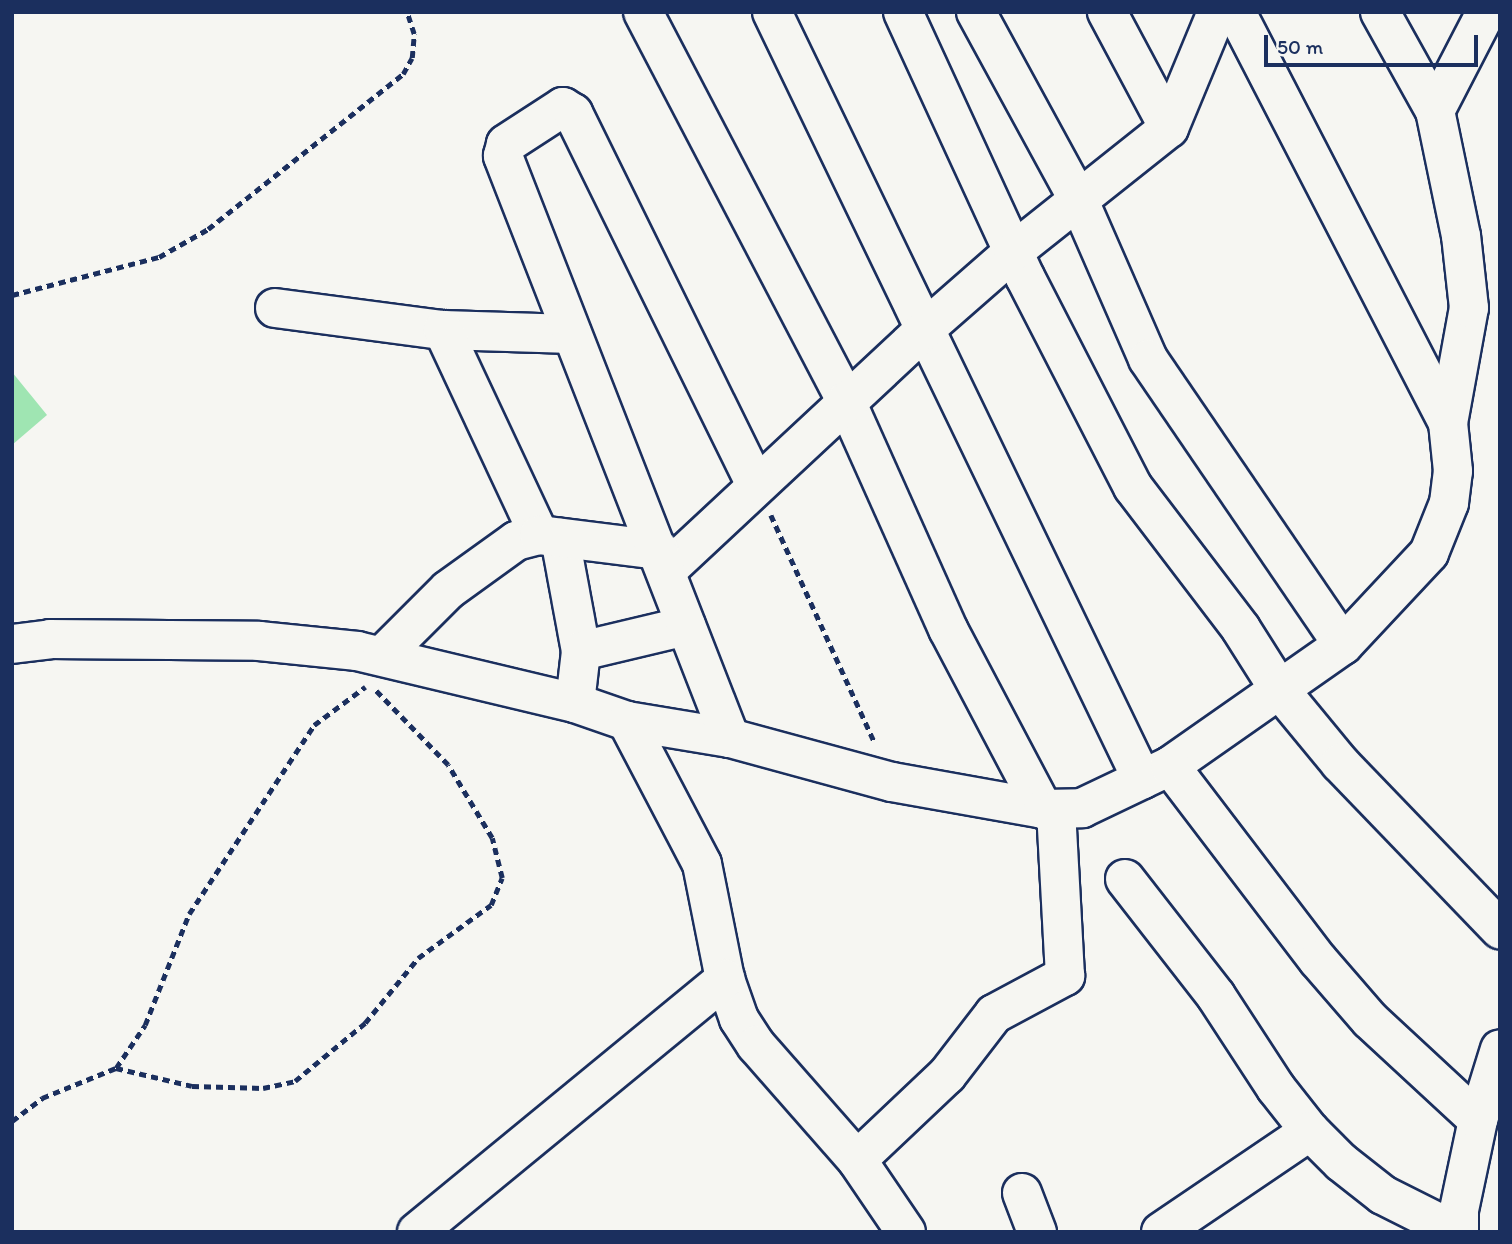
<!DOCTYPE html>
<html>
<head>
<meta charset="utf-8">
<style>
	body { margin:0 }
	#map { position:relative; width:1512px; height:1244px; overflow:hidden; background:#f6f6f2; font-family:Itim,sans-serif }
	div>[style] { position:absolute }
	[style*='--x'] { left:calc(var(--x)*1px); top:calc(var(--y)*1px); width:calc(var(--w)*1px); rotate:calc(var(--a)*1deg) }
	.green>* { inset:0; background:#9fe5b2 }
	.path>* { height:4.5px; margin-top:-2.25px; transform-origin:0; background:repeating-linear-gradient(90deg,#1b2f5e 0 7px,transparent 0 12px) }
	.roads { filter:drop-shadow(2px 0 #1b2f5e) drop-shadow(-2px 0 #1b2f5e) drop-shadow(0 2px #1b2f5e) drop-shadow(0 -2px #1b2f5e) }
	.minor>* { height:38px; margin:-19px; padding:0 19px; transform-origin:19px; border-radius:19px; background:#f6f6f2 }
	span { translate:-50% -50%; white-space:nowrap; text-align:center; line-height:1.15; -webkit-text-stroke:5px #f6f6f2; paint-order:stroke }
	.frame { position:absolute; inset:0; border:14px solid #1b2f5e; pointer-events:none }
	.scale { position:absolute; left:1264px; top:35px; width:214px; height:32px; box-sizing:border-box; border:4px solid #1b2f5e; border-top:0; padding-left:9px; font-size:21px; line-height:24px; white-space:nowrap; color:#1b2f5e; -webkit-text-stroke:5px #f6f6f2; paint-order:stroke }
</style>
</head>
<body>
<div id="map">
	<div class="green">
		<div style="clip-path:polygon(12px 372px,47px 415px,12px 445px)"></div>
	</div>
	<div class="path">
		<div style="--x:12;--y:295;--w:152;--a:-14.5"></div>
		<div style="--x:159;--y:257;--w:56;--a:-29.7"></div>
		<div style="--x:208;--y:229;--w:249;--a:-38.5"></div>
		<div style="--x:403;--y:74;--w:18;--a:-61"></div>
		<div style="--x:412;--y:58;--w:24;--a:-85"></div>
		<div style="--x:414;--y:34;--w:23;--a:-108"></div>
		<div style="--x:771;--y:515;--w:251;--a:65.5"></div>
		<div style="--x:116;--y:1068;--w:52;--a:-56"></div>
		<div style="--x:145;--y:1025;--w:119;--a:-68.4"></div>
		<div style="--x:189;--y:914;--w:227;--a:-56.5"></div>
		<div style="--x:314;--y:725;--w:64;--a:-36.7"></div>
		<div style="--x:12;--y:1121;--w:38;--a:-37"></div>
		<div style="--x:42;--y:1098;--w:80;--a:-22.1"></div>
		<div style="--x:116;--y:1068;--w:78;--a:13.3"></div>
		<div style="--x:192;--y:1086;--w:71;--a:1.6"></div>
		<div style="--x:263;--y:1088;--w:33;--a:-12"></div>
		<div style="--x:295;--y:1081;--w:91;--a:-39.6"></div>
		<div style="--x:365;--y:1023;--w:84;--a:-50.8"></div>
		<div style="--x:418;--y:958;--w:90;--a:-36"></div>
		<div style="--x:491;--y:905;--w:29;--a:-68"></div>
		<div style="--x:502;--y:878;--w:41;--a:-104"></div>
		<div style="--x:492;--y:838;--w:85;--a:-121.1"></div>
		<div style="--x:448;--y:765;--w:106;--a:-134.2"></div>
	</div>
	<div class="roads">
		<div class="minor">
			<div style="--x:643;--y:12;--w:439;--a:62.4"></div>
			<div style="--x:846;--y:401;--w:250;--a:65.9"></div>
			<div style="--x:948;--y:629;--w:204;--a:62.2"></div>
			<div style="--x:772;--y:12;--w:852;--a:64.25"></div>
			<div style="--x:903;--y:12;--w:292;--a:65.3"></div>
			<div style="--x:1025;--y:277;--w:236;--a:62.8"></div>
			<div style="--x:1133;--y:487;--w:178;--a:52.7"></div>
			<div style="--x:1241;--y:629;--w:71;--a:57.7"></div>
			<div style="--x:1279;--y:689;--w:96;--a:50.5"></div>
			<div style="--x:1340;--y:763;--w:231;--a:46.1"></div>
			<div style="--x:976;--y:12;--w:217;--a:61.4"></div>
			<div style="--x:1080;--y:203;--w:170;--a:66.4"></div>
			<div style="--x:1148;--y:359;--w:346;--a:55.7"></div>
			<div style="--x:1236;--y:12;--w:462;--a:62.7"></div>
			<div style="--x:1380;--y:12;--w:113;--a:60.9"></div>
			<div style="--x:1169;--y:128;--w:126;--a:-67.5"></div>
			<div style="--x:275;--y:308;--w:169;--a:7.5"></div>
			<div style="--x:443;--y:330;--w:129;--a:1.8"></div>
			<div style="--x:443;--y:330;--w:226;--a:64.9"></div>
			<div style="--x:560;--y:538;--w:115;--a:79.5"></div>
			<div style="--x:667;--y:570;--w:352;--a:-43"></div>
			<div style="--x:924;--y:330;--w:118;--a:-41.2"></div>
			<div style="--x:1013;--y:252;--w:199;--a:-38.5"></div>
			<div style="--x:1169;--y:128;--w:132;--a:-118.1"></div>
			<div style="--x:12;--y:644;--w:38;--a:-7"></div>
			<div style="--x:50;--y:639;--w:209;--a:0.5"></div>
			<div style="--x:259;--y:641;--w:99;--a:5.8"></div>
			<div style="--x:357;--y:651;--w:224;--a:13.4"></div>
			<div style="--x:575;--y:703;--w:55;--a:19.1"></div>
			<div style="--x:627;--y:721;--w:104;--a:9.4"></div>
			<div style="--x:730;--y:738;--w:168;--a:15.2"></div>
			<div style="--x:892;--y:782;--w:153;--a:10.1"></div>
			<div style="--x:1043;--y:809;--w:39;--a:-1"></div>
			<div style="--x:1082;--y:808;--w:98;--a:-25.5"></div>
			<div style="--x:1170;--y:766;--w:211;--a:-35"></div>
			<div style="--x:1343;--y:645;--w:126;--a:-46.9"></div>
			<div style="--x:1429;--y:553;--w:54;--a:-68.2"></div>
			<div style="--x:1449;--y:503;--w:32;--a:-83"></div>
			<div style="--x:1453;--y:471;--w:48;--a:-95.9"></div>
			<div style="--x:1448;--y:423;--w:117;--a:-79.7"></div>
			<div style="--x:1469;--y:308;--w:72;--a:-96.3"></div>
			<div style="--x:1461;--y:236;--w:128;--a:-101.7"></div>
			<div style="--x:1435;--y:111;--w:111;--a:-62.7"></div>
			<div style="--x:382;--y:656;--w:93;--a:-45"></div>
			<div style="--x:448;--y:590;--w:84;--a:-35.8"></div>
			<div style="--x:516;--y:541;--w:24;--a:-15"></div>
			<div style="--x:539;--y:535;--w:121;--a:7.1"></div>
			<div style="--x:575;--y:703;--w:52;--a:-83.4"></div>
			<div style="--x:581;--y:651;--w:108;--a:-13.4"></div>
			<div style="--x:627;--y:721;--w:161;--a:62.3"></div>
			<div style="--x:702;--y:864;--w:117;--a:78.7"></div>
			<div style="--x:725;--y:979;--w:42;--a:70.7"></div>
			<div style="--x:739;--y:1019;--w:31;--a:57"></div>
			<div style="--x:756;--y:1045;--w:153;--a:48.7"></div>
			<div style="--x:857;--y:1160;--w:87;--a:55.8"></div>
			<div style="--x:730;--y:738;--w:625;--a:-111.31"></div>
			<div style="--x:503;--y:156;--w:12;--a:-76"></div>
			<div style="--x:506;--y:144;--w:68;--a:-33"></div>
			<div style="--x:563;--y:107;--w:12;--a:31"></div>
			<div style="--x:573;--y:113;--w:412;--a:63.8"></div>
			<div style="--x:1170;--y:766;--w:244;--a:52.7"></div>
			<div style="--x:1318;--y:960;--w:79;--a:49.1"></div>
			<div style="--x:1370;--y:1020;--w:147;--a:42.8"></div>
			<div style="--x:1125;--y:879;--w:148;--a:52.1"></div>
			<div style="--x:1216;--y:996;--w:110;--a:56.9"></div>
			<div style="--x:1276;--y:1088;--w:55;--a:51.7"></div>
			<div style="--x:1310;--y:1131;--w:44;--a:45"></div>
			<div style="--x:1341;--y:1162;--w:53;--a:38.2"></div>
			<div style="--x:1383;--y:1195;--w:83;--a:26.6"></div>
			<div style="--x:857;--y:1160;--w:124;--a:-43.4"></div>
			<div style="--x:947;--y:1075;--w:77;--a:-52.4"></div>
			<div style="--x:994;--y:1014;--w:81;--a:-28.2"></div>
			<div style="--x:1065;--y:976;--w:166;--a:-93.1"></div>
			<div style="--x:1022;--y:1193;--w:42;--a:69"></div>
			<div style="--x:417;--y:1232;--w:399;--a:-39.4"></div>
			<div style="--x:1161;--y:1232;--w:180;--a:-34.1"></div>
			<div style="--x:1459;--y:1232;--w:22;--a:-90"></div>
			<div style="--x:1459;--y:1210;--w:92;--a:-78.1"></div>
			<div style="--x:1478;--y:1120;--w:74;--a:-72.8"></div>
		</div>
	</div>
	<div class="frame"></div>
	<div class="scale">50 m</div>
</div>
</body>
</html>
